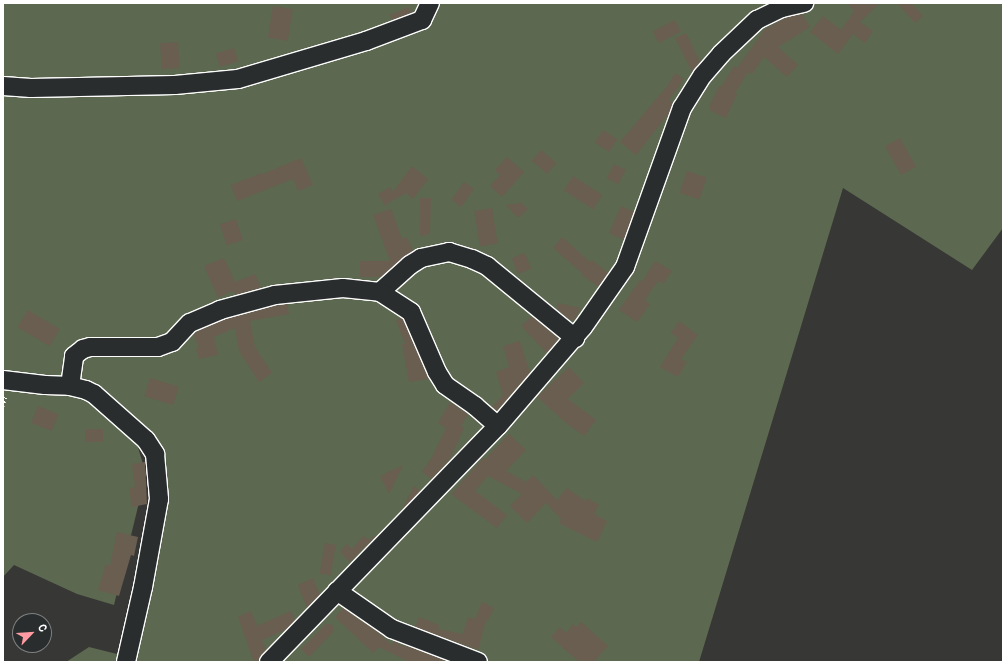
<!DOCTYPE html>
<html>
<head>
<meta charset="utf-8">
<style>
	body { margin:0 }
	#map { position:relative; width:1006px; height:665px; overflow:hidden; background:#373735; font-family:Pangolin,sans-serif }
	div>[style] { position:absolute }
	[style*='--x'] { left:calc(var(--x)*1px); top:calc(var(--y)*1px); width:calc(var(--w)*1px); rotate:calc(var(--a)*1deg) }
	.green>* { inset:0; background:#5c684f }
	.building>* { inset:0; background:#6a5e51; transform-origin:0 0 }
	.path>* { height:2.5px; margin-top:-1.25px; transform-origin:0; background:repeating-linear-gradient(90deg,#fff 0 1px,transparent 0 4px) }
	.roads { filter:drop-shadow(1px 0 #fff) drop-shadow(-1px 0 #fff) drop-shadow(0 1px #fff) drop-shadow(0 -1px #fff) }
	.minor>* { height:18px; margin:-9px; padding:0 9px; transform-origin:9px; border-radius:9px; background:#2a2d2e }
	span { translate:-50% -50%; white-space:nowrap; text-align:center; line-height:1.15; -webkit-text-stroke:3px #2a2d2e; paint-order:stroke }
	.frame { position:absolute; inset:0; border:4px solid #fff; pointer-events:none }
	.north { position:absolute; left:12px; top:613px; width:40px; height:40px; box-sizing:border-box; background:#2a2d2e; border:1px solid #7f8182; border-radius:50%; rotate:65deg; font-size:11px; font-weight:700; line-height:16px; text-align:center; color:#fff }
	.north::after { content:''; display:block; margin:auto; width:14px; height:18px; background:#ff9aa2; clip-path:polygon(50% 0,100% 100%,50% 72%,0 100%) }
</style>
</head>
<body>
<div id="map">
	<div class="green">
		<div style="clip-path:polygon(3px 3px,1003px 3px,1003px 228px,972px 270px,843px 188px,699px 662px,66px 662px,89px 647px,125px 656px,158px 447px,141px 424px,90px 388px,3px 378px)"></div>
		<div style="clip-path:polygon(14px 386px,57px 390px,100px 407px,137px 444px,146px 474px,114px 605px,77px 594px,14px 565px,3px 577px,3px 392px)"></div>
	</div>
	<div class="building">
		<div style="clip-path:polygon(847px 3px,880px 3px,860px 22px,873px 31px,865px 43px,853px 34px,838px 54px,810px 32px,823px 16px,841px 30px,854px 11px)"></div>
		<div style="clip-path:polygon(897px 3px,911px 3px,923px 16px,915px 23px)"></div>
		<div style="left:273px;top:6px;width:20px;height:32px;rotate:9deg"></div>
		<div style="clip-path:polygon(409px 7px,411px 13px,392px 20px,390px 15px)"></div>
		<div style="clip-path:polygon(802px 14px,810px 27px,778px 47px,798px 65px,787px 77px,764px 57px,752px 74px,748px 72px,735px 93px,737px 94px,726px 118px,711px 111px,709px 107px,719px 86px,721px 87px,734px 66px,737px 68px,765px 29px,785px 18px)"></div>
		<div style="left:675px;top:20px;width:13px;height:25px;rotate:63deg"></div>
		<div style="clip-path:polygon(686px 33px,700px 62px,692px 72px,675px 38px)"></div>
		<div style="left:178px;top:42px;width:26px;height:18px;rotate:86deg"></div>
		<div style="left:234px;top:48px;width:14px;height:19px;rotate:73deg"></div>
		<div style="clip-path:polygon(675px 73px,684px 79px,669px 100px,673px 103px,670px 112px,636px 155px,620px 142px,668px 85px)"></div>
		<div style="left:603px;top:130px;width:17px;height:15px;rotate:33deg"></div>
		<div style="left:900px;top:138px;width:33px;height:17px;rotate:61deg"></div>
		<div style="left:541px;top:150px;width:20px;height:14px;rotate:41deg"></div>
		<div style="clip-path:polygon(507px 157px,524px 172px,502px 197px,490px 186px,500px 175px,495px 170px)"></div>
		<div style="clip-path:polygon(301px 158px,313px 185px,298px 191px,293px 179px,237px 201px,231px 185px,262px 173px,263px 174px)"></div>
		<div style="left:614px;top:164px;width:13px;height:16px;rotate:27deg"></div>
		<div style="clip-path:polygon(412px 166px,428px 179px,413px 199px,406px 193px,383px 206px,384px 204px,378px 194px,390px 187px,393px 192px)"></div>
		<div style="left:687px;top:171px;width:21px;height:23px;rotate:19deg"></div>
		<div style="left:573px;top:176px;width:35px;height:17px;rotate:33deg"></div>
		<div style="left:464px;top:182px;width:12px;height:22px;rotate:35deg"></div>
		<div style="clip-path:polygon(420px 198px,431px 198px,430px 234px,420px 236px)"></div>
		<div style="clip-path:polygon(522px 203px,528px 209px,518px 218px,506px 205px)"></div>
		<div style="clip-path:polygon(621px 206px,634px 212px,624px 240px,609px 233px)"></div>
		<div style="left:492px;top:208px;width:36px;height:18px;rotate:81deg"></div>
		<div style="clip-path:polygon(391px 209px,402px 239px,407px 237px,413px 251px,381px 277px,360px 277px,360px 261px,390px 261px,373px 215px)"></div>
		<div style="left:236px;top:219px;width:22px;height:17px;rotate:72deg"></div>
		<div style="clip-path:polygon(562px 237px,590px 262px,592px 260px,608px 273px,599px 287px,582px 275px,582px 273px,553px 248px)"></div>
		<div style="left:525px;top:253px;width:17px;height:14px;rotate:69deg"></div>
		<div style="clip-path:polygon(224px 258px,235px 282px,255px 274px,261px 288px,235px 295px,233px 291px,218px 298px,204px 266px)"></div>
		<div style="clip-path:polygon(655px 261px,672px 271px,663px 284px,658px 281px,645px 300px,650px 304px,637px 322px,619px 310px,640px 280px,642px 282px)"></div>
		<div style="clip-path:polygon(558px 303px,580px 308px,575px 320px,568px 319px,557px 309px)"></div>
		<div style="clip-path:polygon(287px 304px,289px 314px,250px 321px,255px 347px,272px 373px,259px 382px,239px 351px,235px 328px,214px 337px,218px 355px,199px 359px,196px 348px,199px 347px,193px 335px,196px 332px,223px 320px,277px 305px)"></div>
		<div style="left:28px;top:310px;width:37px;height:20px;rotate:31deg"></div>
		<div style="clip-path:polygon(532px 316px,559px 339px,547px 353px,521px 326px)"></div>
		<div style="clip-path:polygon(401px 318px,403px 319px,429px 379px,409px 382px,402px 344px,405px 344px,396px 320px)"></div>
		<div style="clip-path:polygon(679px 321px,698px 335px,681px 359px,687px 362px,678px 377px,660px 367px,678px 338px,671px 333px)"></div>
		<div style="clip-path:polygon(520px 341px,530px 373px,497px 411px,492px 407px,503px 395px,496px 372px,509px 367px,503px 346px)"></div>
		<div style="clip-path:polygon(569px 367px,584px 383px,568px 399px,596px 420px,584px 436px,565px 422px,537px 397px)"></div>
		<div style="left:150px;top:378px;width:30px;height:19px;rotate:17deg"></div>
		<div style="clip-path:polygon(450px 402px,468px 414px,461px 426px,464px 428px,450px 459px,432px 479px,422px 472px,432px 457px,446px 428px,438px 423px)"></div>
		<div style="left:38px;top:406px;width:22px;height:18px;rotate:22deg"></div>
		<div style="left:85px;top:429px;width:18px;height:13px"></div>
		<div style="clip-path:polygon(509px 434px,526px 450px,506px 471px,526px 482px,533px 475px,557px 500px,567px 488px,585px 501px,587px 498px,599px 505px,594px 514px,607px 521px,597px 542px,559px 523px,561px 519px,546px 503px,527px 523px,510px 506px,522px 494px,488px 476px,475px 491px,507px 515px,497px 528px,451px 494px,483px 458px,485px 459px)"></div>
		<div style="clip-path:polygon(145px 462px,147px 504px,132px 507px,129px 488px,135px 487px,132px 464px)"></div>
		<div style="clip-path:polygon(403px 465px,389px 494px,380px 476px)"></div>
		<div style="clip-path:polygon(414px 486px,420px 491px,403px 509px,402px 509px)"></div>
		<div style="clip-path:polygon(117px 532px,138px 537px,134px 556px,131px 555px,119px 596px,98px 590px,106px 564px,110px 566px)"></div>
		<div style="clip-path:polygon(374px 535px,376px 536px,350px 562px,340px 552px,347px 544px,352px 549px,363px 536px,369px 540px)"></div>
		<div style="left:325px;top:543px;width:11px;height:31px;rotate:10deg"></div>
		<div style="clip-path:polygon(313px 578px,320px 595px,307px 608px,298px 585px)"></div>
		<div style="clip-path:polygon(482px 602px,494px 608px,488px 621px,486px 620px,478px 650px,415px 627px,419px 617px,439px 625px,438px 629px,463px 634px,468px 617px,475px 619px)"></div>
		<div style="clip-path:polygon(343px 608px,380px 634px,392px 645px,394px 641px,406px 647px,407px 646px,449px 662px,409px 662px,379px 647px,373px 653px,335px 617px)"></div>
		<div style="clip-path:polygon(251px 611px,257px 626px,291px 611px,295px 620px,286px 630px,262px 640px,266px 650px,257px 662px,254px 662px,238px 617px)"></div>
		<div style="clip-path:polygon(581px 622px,608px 646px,594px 662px,579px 662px,551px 637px,560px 627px,566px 633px,573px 624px,576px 627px)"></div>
		<div style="clip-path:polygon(326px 624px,332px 624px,334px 631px,309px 657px,301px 649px)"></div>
	</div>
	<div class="path">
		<div style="--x:3;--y:406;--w:11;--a:-75"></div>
	</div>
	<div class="roads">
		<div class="minor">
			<div style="--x:3;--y:86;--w:28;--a:4"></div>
			<div style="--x:31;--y:88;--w:144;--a:-1.2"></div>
			<div style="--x:175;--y:85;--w:63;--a:-5.4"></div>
			<div style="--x:238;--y:79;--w:134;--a:-16.5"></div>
			<div style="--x:366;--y:41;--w:60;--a:-20.6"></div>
			<div style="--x:422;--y:20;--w:19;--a:-65"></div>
			<div style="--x:380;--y:292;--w:40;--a:-42"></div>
			<div style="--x:410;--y:265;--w:13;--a:-32"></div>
			<div style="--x:421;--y:258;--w:29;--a:-12"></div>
			<div style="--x:449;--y:252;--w:24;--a:17"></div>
			<div style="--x:472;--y:259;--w:17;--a:25"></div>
			<div style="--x:487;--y:266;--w:114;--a:39.3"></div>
			<div style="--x:3;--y:380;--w:42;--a:6.8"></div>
			<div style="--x:45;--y:385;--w:25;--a:2"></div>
			<div style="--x:70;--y:386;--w:16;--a:14"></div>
			<div style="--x:86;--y:390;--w:9;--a:27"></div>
			<div style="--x:94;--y:394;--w:69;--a:41.5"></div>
			<div style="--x:146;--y:440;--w:17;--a:57"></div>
			<div style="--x:155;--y:454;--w:45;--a:84.9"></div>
			<div style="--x:159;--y:499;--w:89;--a:100.3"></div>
			<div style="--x:143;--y:587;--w:77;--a:102.8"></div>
			<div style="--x:70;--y:386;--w:30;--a:-82"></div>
			<div style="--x:74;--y:356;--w:11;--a:-38"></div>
			<div style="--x:83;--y:349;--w:7;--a:-16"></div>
			<div style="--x:90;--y:347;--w:68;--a:0"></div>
			<div style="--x:158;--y:347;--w:15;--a:-20"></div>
			<div style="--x:172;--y:342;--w:26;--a:-47"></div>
			<div style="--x:190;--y:323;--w:33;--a:-23"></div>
			<div style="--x:220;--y:310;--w:57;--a:-15.3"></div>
			<div style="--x:275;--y:295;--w:68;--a:-5.9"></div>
			<div style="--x:343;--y:288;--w:37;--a:6"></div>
			<div style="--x:380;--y:292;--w:37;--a:33"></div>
			<div style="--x:411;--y:312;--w:65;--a:66.6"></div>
			<div style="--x:437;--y:372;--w:15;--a:58"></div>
			<div style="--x:445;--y:385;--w:37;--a:35"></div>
			<div style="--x:475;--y:406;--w:30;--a:41"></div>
			<div style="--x:337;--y:591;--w:67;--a:34.6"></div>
			<div style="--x:392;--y:629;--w:92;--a:21"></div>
			<div style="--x:269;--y:662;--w:329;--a:-45.9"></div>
			<div style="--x:498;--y:426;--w:130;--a:-49.4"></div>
			<div style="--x:583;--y:327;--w:73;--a:-55"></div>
			<div style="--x:625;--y:267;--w:169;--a:-70.3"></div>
			<div style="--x:682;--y:108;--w:39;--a:-58"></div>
			<div style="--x:703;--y:75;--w:28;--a:-49"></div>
			<div style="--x:721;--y:54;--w:50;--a:-43.4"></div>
			<div style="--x:757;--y:20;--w:28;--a:-26"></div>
			<div style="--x:782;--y:8;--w:23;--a:-13"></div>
		</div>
	</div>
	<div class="frame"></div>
	<div class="north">С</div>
</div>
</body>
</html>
